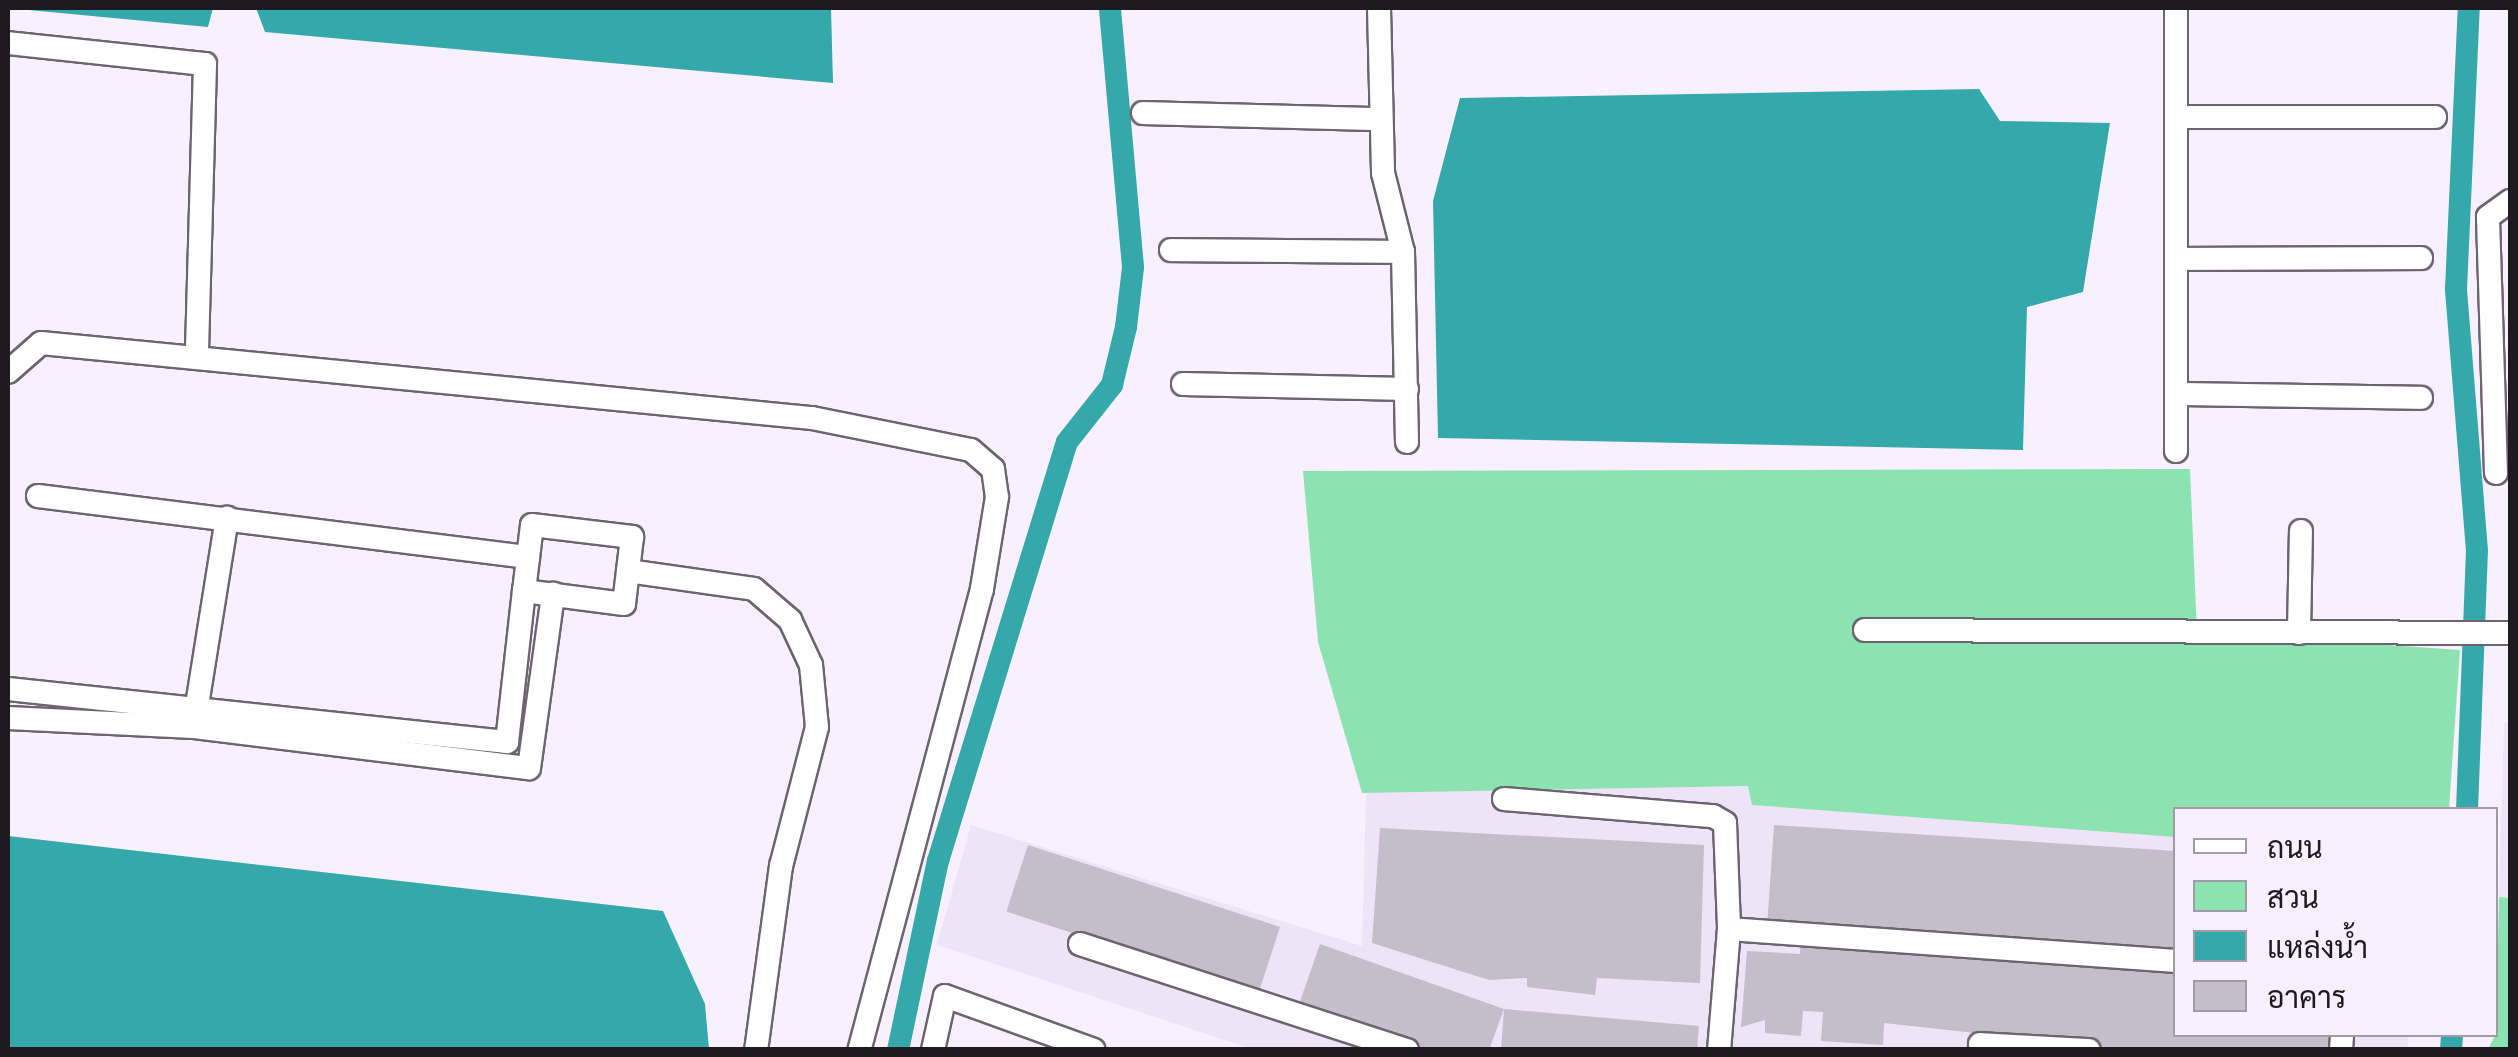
<!DOCTYPE html>
<html>
<head>
<meta charset="utf-8">
<style>
	body { margin:0 }
	#map { position:relative; width:2518px; height:1057px; overflow:hidden; background:#f8f0fe; font-family:"Space Grotesk",Sarabun,sans-serif }
	div>[style] { position:absolute }
	[style*='--x'] { left:calc(var(--x)*1px); top:calc(var(--y)*1px); width:calc(var(--w)*1px); rotate:calc(var(--a)*1deg) }
	.built>* { inset:0; background:#efe3f8 }
	.green>* { inset:0; background:#8de2b1 }
	.water>* { inset:0; background:#35a8ac }
	.canal>* { height:22px; margin:-11px; padding:0 11px; transform-origin:11px; border-radius:11px; background:#35a8ac }
	.building>* { inset:0; background:#c4bdca; transform-origin:0 0 }
	.roads { filter:drop-shadow(2px 0 #6c6571) drop-shadow(-2px 0 #6c6571) drop-shadow(0 2px #6c6571) drop-shadow(0 -2px #6c6571) }
	.minor>* { height:22px; margin:-11px; padding:0 11px; transform-origin:11px; border-radius:11px; background:#fff }
	span { translate:-50% -50%; white-space:nowrap; text-align:center; line-height:1.15; -webkit-text-stroke:10px #f8f0fe; paint-order:stroke }
	.frame { position:absolute; inset:0; border:10px solid #1e1b20; pointer-events:none }
	.legend { position:absolute; left:2173px; top:807px; width:325px; height:230px; box-sizing:border-box; background:#f8f0fe; border:2px solid #a19ba5; margin:0; padding:12px 18px; list-style:none; font-size:30px; color:#1e1b20 }
	.legend li { display:flex; align-items:center; gap:20px; height:50px }
	.legend b { width:50px; border:2px solid #a19ba5 }
</style>
</head>
<body>
<div id="map">
	<div class="built">
		<div style="clip-path:polygon(2504px 722px,2510px 723px,2510px 898px,2499px 897px)"></div>
		<div style="clip-path:polygon(1748px 786px,1753px 805px,2175px 837px,2176px 1034px,2408px 1035px,2408px 1049px,1252px 1049px,937px 945px,971px 825px,1362px 946px,1366px 792px)"></div>
	</div>
	<div class="green">
		<div style="clip-path:polygon(2190px 469px,2197px 632px,2460px 650px,2449px 809px,2176px 810px,2175px 837px,1752px 805px,1748px 786px,1362px 793px,1318px 642px,1303px 471px)"></div>
		<div style="clip-path:polygon(2499px 897px,2510px 898px,2510px 1049px,2488px 1049px,2496px 1034px)"></div>
	</div>
	<div class="water">
		<div style="clip-path:polygon(8px 8px,213px 8px,208px 27px)"></div>
		<div style="clip-path:polygon(256px 8px,831px 8px,833px 83px,265px 32px)"></div>
		<div style="clip-path:polygon(1979px 89px,2000px 121px,2110px 123px,2083px 292px,2027px 307px,2023px 450px,1438px 438px,1433px 201px,1460px 98px)"></div>
		<div style="clip-path:polygon(8px 836px,663px 911px,705px 1004px,709px 1049px,8px 1049px)"></div>
	</div>
	<div class="canal">
		<div style="--x:2467;--y:810;--w:259;--a:-87.8"></div>
		<div style="--x:2477;--y:551;--w:263;--a:-94.6"></div>
		<div style="--x:2456;--y:289;--w:281;--a:-87.4"></div>
		<div style="--x:898;--y:1050;--w:193;--a:-78.1"></div>
		<div style="--x:938;--y:861;--w:438;--a:-72.9"></div>
		<div style="--x:1067;--y:442;--w:73;--a:-51.7"></div>
		<div style="--x:1112;--y:385;--w:60;--a:-76.4"></div>
		<div style="--x:1126;--y:327;--w:60;--a:-83.3"></div>
		<div style="--x:1133;--y:267;--w:260;--a:-95.1"></div>
		<div style="--x:2451;--y:1050;--w:16;--a:-86"></div>
	</div>
	<div class="building">
		<div style="clip-path:polygon(1774px 825px,2176px 851px,2176px 1034px,2331px 1034px,2330px 1050px,2129px 1050px,1884px 1023px,1883px 1045px,1821px 1041px,1823px 1012px,1803px 1011px,1801px 1036px,1765px 1033px,1765px 1020px,1741px 1027px,1747px 951px,1800px 954px,1801px 929px,1767px 927px)"></div>
		<div style="clip-path:polygon(1380px 828px,1704px 845px,1700px 983px,1597px 978px,1595px 995px,1527px 987px,1527px 978px,1489px 980px,1372px 943px)"></div>
		<div style="left:1028px;top:845px;width:265px;height:70px;rotate:18deg"></div>
		<div style="clip-path:polygon(1320px 944px,1504px 1009px,1489px 1050px,1419px 1050px,1298px 1007px)"></div>
		<div style="clip-path:polygon(1504px 1009px,1699px 1026px,1697px 1050px,1501px 1050px)"></div>
	</div>
	<div class="roads">
		<div class="minor">
			<div style="--x:1379;--y:8;--w:165;--a:88.6"></div>
			<div style="--x:1383;--y:173;--w:81;--a:75.8"></div>
			<div style="--x:1403;--y:252;--w:190;--a:88.8"></div>
			<div style="--x:8;--y:43;--w:198;--a:6.1"></div>
			<div style="--x:205;--y:64;--w:294;--a:91.6"></div>
			<div style="--x:1143;--y:113;--w:237;--a:1.5"></div>
			<div style="--x:2176;--y:117;--w:259;--a:0"></div>
			<div style="--x:1171;--y:250;--w:232;--a:0.5"></div>
			<div style="--x:2178;--y:259;--w:243;--a:-0.2"></div>
			<div style="--x:8;--y:372;--w:44;--a:-41.3"></div>
			<div style="--x:41;--y:343;--w:775;--a:5.56"></div>
			<div style="--x:812;--y:418;--w:162;--a:11.4"></div>
			<div style="--x:971;--y:450;--w:29;--a:41"></div>
			<div style="--x:993;--y:469;--w:28;--a:82"></div>
			<div style="--x:997;--y:497;--w:93;--a:99.3"></div>
			<div style="--x:982;--y:589;--w:477;--a:104.9"></div>
			<div style="--x:1183;--y:384;--w:224;--a:1.3"></div>
			<div style="--x:2177;--y:394;--w:244;--a:0.9"></div>
			<div style="--x:2176;--y:451;--w:443;--a:-90"></div>
			<div style="--x:2496;--y:473;--w:256;--a:-91.8"></div>
			<div style="--x:2488;--y:217;--w:27;--a:-36"></div>
			<div style="--x:38;--y:496;--w:494;--a:7.1"></div>
			<div style="--x:532;--y:525;--w:101;--a:6.8"></div>
			<div style="--x:632;--y:537;--w:67;--a:96.8"></div>
			<div style="--x:624;--y:604;--w:101;--a:-172.6"></div>
			<div style="--x:524;--y:591;--w:66;--a:-83.1"></div>
			<div style="--x:628;--y:571;--w:127;--a:8.1"></div>
			<div style="--x:754;--y:589;--w:48;--a:40.7"></div>
			<div style="--x:790;--y:620;--w:50;--a:65"></div>
			<div style="--x:811;--y:665;--w:62;--a:84.5"></div>
			<div style="--x:817;--y:727;--w:144;--a:104.5"></div>
			<div style="--x:781;--y:866;--w:186;--a:97.7"></div>
			<div style="--x:1865;--y:630;--w:645;--a:0.27"></div>
			<div style="--x:2299;--y:633;--w:102;--a:-88.9"></div>
			<div style="--x:8;--y:689;--w:502;--a:6.06"></div>
			<div style="--x:507;--y:742;--w:152;--a:-83.6"></div>
			<div style="--x:8;--y:718;--w:185;--a:2.8"></div>
			<div style="--x:193;--y:727;--w:338;--a:7"></div>
			<div style="--x:529;--y:768;--w:176;--a:-82.1"></div>
			<div style="--x:194;--y:724;--w:209;--a:-80.9"></div>
			<div style="--x:1504;--y:799;--w:210;--a:4.7"></div>
			<div style="--x:1713;--y:816;--w:14;--a:30"></div>
			<div style="--x:1725;--y:823;--w:106;--a:87.8"></div>
			<div style="--x:1729;--y:929;--w:121;--a:94.7"></div>
			<div style="--x:1729;--y:929;--w:448;--a:4.1"></div>
			<div style="--x:1080;--y:944;--w:344;--a:18"></div>
			<div style="--x:1980;--y:1044;--w:109;--a:3.2"></div>
			<div style="--x:933;--y:1050;--w:55;--a:-77.5"></div>
			<div style="--x:945;--y:996;--w:158;--a:19.9"></div>
			<div style="--x:2341;--y:1050;--w:16;--a:-86"></div>
		</div>
	</div>
	<div class="frame"></div>
	<ul class="legend">
	<li><b style="height:12px;background:#fff"></b>ถนน</li>
	<li><b style="height:28px;background:#8de2b1"></b>สวน</li>
	<li><b style="height:28px;background:#35a8ac"></b>แหล่งน้ำ</li>
	<li><b style="height:28px;background:#c4bdca"></b>อาคาร</li>
	</ul>
</div>
</body>
</html>
